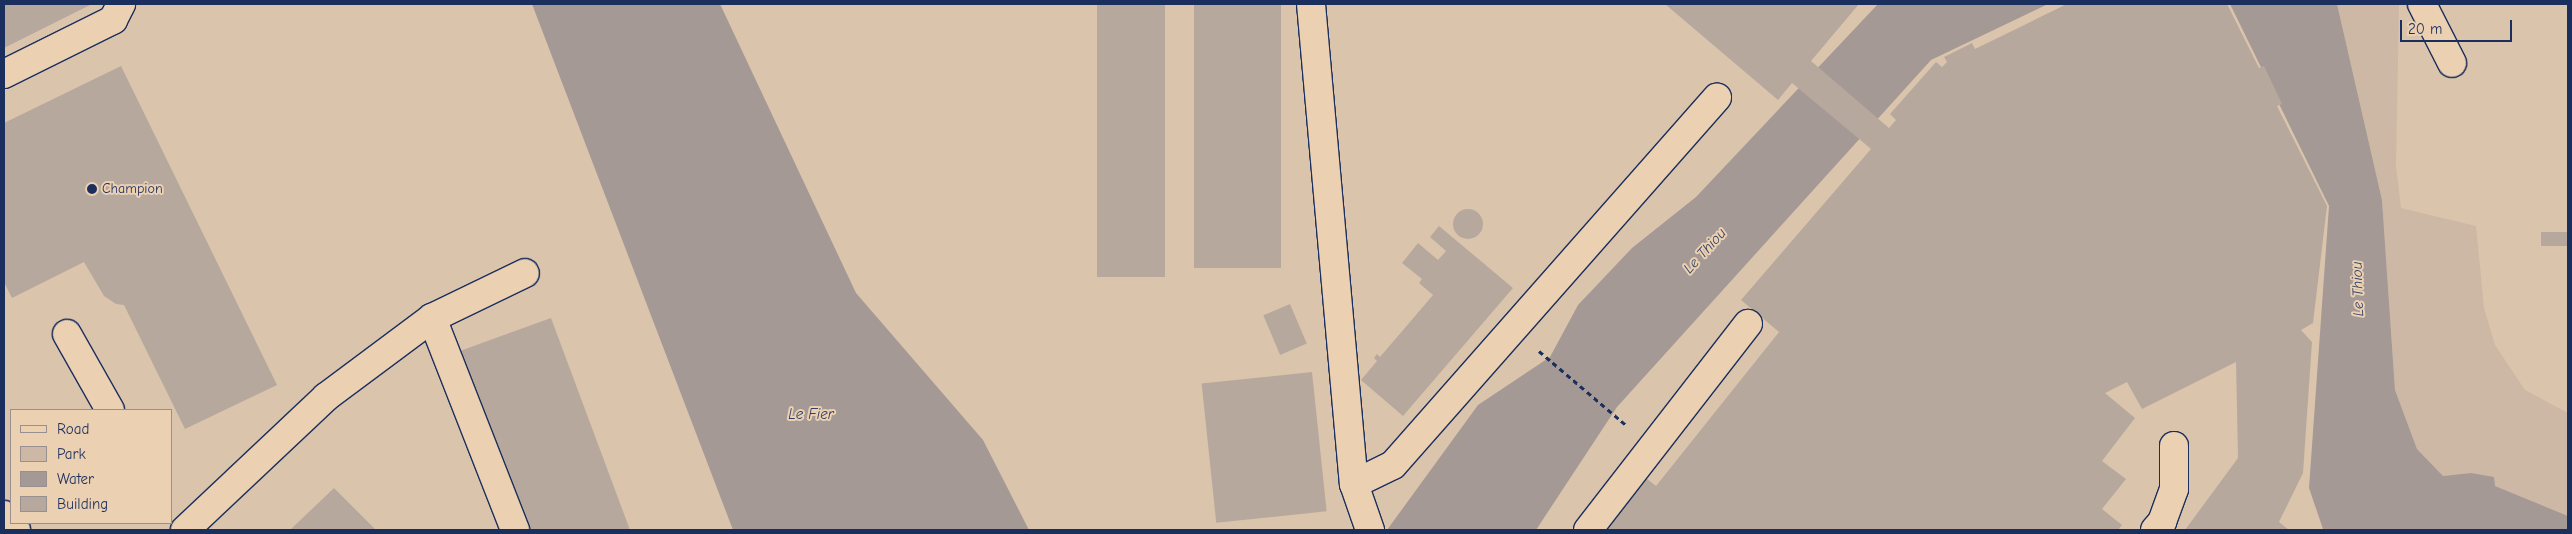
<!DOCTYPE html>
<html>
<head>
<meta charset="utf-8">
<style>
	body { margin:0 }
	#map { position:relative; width:2572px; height:534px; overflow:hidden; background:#ebd0b2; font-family:"Comic Neue",sans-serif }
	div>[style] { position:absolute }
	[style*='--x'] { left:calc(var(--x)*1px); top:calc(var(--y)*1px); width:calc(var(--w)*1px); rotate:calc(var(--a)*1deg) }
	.built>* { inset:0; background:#dbc4ac }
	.green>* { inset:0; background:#cdb8a6 }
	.water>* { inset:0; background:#a49995 }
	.building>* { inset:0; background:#b7a89d; transform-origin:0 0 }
	.round { border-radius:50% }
	.path>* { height:3px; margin-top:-1.5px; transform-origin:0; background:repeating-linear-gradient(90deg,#1b2f5e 0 5px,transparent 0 9px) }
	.roads { filter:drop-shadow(1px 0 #1b2f5e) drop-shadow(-1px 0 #1b2f5e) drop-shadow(0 1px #1b2f5e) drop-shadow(0 -1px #1b2f5e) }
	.minor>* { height:28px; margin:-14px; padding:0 14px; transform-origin:14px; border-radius:14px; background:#ebd0b2 }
	.dots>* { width:14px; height:14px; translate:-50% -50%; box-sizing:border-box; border:2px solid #ebd0b2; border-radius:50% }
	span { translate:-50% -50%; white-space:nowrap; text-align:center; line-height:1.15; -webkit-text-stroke:4px #ebd0b2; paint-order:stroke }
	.poi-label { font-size:14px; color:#1b2f5e }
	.left { translate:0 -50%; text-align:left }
	.water-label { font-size:15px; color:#303f66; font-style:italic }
	.frame { position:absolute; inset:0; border:5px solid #1b2f5e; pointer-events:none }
	.legend { position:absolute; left:10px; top:409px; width:162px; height:115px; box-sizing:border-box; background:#ebd0b2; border:1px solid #989090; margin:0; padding:6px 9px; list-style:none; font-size:15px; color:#1b2f5e }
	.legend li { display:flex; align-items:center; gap:10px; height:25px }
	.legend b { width:25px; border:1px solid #989090 }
	.scale { position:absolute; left:2400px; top:20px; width:112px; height:22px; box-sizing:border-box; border:2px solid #1b2f5e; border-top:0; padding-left:6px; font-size:15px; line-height:18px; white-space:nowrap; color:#1b2f5e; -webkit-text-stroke:4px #ebd0b2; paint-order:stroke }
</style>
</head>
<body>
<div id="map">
	<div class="built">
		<div style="clip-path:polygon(evenodd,4px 4px,2568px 4px,2568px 530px,4px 530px,4px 4px,11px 410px,171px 410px,171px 523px,11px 523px,11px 410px)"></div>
	</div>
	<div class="green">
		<div style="clip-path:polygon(2337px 4px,2399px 4px,2396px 166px,2401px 208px,2476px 226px,2484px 308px,2495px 345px,2525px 390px,2568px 413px,2568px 516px,2495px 486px,2471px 473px,2443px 476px,2417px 449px,2395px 390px,2382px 200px)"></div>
	</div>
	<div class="water">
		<div style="clip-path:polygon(532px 4px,720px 4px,856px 293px,983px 440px,1029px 530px,733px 530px)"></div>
		<div style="clip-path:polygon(1878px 4px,2048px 4px,1931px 60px,1617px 407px,1536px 530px,1387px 530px,1478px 405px,1550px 357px,1578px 305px,1632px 248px,1696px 197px)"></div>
		<div style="clip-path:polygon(2230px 4px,2337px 4px,2382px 200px,2395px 390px,2417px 449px,2443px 476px,2471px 473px,2494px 477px,2495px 486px,2568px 516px,2568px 530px,2323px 529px,2309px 488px,2329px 206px)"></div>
	</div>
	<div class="building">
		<div style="clip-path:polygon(4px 4px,92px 4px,4px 48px)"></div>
		<div style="left:1097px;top:4px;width:68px;height:273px"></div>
		<div style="left:1194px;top:4px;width:87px;height:264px"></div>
		<div style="clip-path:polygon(1665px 4px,1859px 4px,1811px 61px,1889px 128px,1896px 120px,1890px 114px,1936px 62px,1942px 67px,1947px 62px,1944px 57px,1972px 43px,1975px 49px,2067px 4px,2227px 4px,2259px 68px,2264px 66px,2282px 104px,2277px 106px,2327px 206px,2313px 323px,2301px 330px,2312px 342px,2303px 473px,2279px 522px,2289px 530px,2185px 530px,2238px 458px,2236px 362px,2142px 409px,2127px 382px,2105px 393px,2135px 418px,2102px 461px,2126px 479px,2102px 509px,2122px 525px,2118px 530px,1596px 530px,1641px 474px,1656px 486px,1779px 332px,1741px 300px,1871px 149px,1792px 83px,1778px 100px)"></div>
		<div style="clip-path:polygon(121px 66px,277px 385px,185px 429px,124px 305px,116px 304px,104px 296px,84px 262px,12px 298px,4px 282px,4px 123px)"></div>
		<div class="round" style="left:1453px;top:209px;width:30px;height:30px"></div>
		<div style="clip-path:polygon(1439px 226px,1513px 288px,1403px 416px,1361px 380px,1377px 361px,1374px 358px,1377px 354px,1380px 357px,1433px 295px,1419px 283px,1422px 279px,1402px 263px,1418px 243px,1438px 260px,1446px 251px,1430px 237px)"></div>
		<div style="left:2541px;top:232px;width:27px;height:14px"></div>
		<div style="left:1290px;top:304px;width:43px;height:29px;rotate:67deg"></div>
		<div style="clip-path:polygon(551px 318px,630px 530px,526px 530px,460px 351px)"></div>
		<div style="left:1312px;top:372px;width:140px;height:111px;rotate:84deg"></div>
		<div style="clip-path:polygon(334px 488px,376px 530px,290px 530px)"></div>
	</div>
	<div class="path">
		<div style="--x:1539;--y:351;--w:116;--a:40.4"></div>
	</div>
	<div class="roads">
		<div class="minor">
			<div style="--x:1311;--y:4;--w:482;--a:84.9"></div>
			<div style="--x:1354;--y:484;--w:49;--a:70.8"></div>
			<div style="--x:2422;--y:4;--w:66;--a:63"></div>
			<div style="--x:4;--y:74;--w:122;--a:-26.4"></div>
			<div style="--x:113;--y:20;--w:18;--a:-63"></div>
			<div style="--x:432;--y:318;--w:228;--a:68.6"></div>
			<div style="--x:67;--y:334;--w:87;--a:60.5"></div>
			<div style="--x:1354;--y:484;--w:43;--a:-26"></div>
			<div style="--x:1393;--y:465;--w:490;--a:-48.6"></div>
			<div style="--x:4;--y:515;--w:19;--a:51"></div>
			<div style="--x:185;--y:530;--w:194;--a:-43.3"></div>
			<div style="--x:326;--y:397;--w:132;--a:-36.7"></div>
			<div style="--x:432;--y:318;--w:103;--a:-25.8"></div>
			<div style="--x:1588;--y:530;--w:261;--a:-52.2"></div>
			<div style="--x:2155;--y:530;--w:11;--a:-49"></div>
			<div style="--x:2162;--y:522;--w:35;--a:-70"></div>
			<div style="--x:2174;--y:489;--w:43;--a:-90"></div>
		</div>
	</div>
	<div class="dots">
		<div style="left:92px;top:189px;background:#1b2f5e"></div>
	</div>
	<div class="poi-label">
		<span class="left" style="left:102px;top:189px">Champion</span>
	</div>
	<div class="water-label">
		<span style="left:1705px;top:251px;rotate:-48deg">Le Thiou</span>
		<span style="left:2358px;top:289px;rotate:-92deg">Le Thiou</span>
		<span style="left:811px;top:415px">Le Fier</span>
	</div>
	<div class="frame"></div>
	<ul class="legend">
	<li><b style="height:6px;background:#ebd0b2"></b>Road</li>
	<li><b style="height:14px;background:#cdb8a6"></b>Park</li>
	<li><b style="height:14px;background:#a49995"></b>Water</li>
	<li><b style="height:14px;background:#b7a89d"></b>Building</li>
	</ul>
	<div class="scale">20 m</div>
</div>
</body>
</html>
